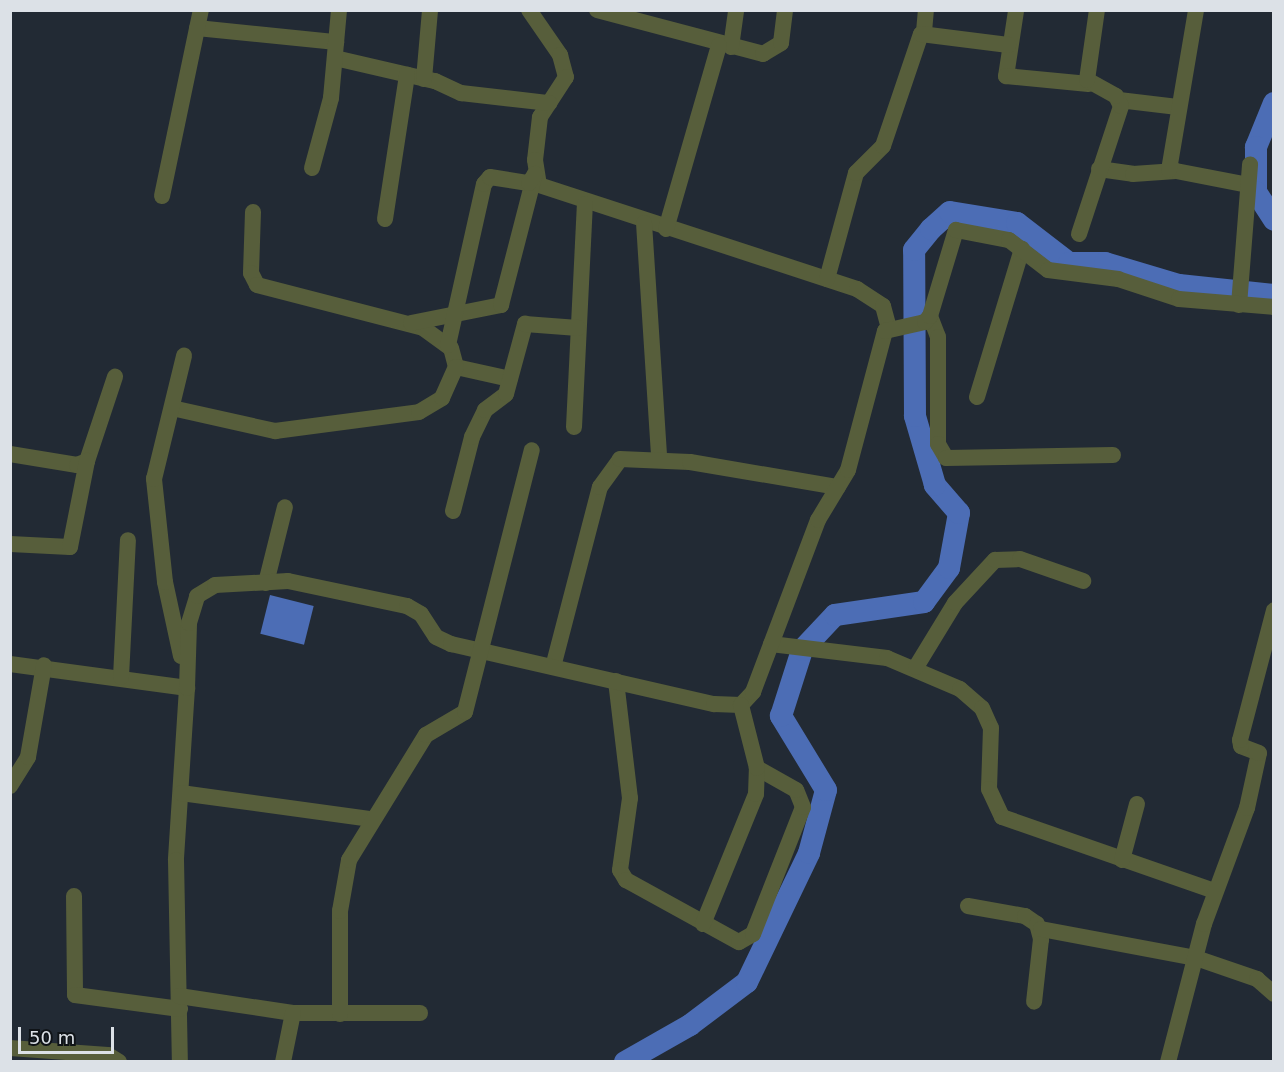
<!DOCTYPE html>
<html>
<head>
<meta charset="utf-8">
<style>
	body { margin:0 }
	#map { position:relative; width:1284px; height:1072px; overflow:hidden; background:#222a34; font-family:"DejaVu Sans",sans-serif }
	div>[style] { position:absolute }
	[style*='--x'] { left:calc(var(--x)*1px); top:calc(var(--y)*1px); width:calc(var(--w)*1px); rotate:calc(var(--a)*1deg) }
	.water>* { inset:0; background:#4c6db5; transform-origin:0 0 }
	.river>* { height:22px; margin:-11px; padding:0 11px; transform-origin:11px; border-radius:11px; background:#4c6db5 }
	.minor>* { height:16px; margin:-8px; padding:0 8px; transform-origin:8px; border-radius:8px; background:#575e3b }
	span { translate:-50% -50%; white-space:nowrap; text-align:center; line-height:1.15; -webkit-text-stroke:4.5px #0f1317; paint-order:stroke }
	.frame { position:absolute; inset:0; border:12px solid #dce1e7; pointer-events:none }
	.scale { position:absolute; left:18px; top:1027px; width:96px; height:27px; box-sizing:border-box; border:3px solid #dce1e7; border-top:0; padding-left:8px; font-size:18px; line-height:21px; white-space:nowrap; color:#dce1e7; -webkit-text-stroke:4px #0f1317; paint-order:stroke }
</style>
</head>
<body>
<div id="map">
	<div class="water">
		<div style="left:270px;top:595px;width:45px;height:40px;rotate:14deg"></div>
	</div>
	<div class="river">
		<div style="--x:1274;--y:103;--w:48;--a:112.2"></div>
		<div style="--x:1256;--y:147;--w:45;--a:90"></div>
		<div style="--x:1256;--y:192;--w:33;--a:57"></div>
		<div style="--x:625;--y:1062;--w:75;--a:-29.6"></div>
		<div style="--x:690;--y:1025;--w:71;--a:-37"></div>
		<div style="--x:747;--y:982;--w:143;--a:-64.3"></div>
		<div style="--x:809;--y:853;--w:65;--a:-74.9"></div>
		<div style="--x:826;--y:790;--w:87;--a:-121.3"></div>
		<div style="--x:781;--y:716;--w:69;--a:-72.3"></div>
		<div style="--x:802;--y:650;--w:48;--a:-46.7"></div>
		<div style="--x:835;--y:615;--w:90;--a:-8.3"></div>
		<div style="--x:924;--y:602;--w:42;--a:-53.7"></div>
		<div style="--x:949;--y:568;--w:56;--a:-79.7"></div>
		<div style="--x:959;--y:513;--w:37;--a:-131"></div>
		<div style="--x:935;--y:485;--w:72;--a:-106.2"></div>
		<div style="--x:915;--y:416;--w:166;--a:-90.3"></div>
		<div style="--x:914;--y:250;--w:27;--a:-51"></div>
		<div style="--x:931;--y:229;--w:25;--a:-42"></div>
		<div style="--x:950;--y:212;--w:68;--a:9.3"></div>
		<div style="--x:1017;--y:223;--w:66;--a:37.6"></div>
		<div style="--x:1069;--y:263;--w:36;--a:0"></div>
		<div style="--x:1105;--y:263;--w:77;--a:16.6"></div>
		<div style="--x:1179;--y:285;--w:96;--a:6"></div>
	</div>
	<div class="minor">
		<div style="--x:529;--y:10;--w:55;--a:55.4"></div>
		<div style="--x:560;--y:55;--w:23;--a:75"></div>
		<div style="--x:566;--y:77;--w:48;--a:123"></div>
		<div style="--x:540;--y:117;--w:43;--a:96.6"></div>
		<div style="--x:535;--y:160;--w:25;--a:81"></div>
		<div style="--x:539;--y:185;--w:335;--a:18.1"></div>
		<div style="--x:857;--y:289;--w:31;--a:33"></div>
		<div style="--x:883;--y:306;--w:24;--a:75"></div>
		<div style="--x:597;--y:10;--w:172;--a:14.8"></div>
		<div style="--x:763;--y:54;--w:21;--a:-31"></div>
		<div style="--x:781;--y:43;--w:33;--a:-83"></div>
		<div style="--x:1016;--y:11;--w:66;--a:98.7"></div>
		<div style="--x:1006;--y:76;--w:83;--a:5.5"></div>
		<div style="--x:197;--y:28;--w:140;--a:5.8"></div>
		<div style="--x:924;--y:32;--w:22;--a:-85"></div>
		<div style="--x:731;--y:47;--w:37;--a:-82"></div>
		<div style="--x:335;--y:58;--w:103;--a:13"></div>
		<div style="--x:435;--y:81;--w:29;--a:25"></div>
		<div style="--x:461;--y:93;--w:89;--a:6.5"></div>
		<div style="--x:424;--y:79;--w:69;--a:-85"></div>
		<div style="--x:1119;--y:100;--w:59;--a:6.8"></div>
		<div style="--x:312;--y:168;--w:73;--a:-74.8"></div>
		<div style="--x:331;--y:98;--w:88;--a:-84.8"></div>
		<div style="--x:1099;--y:169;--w:34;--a:8"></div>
		<div style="--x:1133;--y:174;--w:43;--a:-4"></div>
		<div style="--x:1176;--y:171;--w:73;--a:11"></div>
		<div style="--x:1169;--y:170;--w:162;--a:-80.4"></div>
		<div style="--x:162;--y:196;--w:190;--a:-78.2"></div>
		<div style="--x:253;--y:212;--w:61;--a:91.9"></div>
		<div style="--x:251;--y:273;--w:13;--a:63"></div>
		<div style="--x:257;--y:285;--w:171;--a:14.5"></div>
		<div style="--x:423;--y:328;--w:34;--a:36"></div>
		<div style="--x:451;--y:348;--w:20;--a:75"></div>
		<div style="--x:456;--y:367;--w:55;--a:12.5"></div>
		<div style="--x:385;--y:219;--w:146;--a:-81.3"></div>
		<div style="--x:644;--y:223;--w:235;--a:86.3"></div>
		<div style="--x:666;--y:229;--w:191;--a:-73.9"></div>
		<div style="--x:1079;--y:234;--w:135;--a:-71.8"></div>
		<div style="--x:1121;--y:106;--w:11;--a:-117"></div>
		<div style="--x:1116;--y:96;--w:33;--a:-151"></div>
		<div style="--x:1087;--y:80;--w:71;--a:-81.9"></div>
		<div style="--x:827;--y:279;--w:110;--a:-74.7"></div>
		<div style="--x:856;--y:173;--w:38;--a:-45"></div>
		<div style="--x:883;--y:146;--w:118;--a:-71.3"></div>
		<div style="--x:921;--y:34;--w:88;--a:7.2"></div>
		<div style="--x:1239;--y:305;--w:141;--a:-85.5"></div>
		<div style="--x:930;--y:316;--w:22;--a:69"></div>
		<div style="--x:938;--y:337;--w:107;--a:90"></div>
		<div style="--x:938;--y:444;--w:16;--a:60"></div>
		<div style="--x:946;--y:458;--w:167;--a:-1"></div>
		<div style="--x:411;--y:323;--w:92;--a:-11.3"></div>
		<div style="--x:501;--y:305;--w:135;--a:-75.5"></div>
		<div style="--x:448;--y:345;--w:165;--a:-77.4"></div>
		<div style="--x:484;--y:184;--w:9;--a:-49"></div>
		<div style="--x:490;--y:177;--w:39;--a:9"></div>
		<div style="--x:529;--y:183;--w:11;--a:-56"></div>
		<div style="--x:977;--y:397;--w:155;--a:-73.1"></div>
		<div style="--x:172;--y:408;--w:106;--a:12.6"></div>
		<div style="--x:275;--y:431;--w:145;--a:-7.5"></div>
		<div style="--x:419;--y:412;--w:27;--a:-31"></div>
		<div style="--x:442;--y:398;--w:34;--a:-66"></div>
		<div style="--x:574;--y:427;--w:223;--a:-87.2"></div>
		<div style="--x:10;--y:454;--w:68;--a:9.3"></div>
		<div style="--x:77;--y:465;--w:11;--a:-22"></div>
		<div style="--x:87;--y:461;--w:89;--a:-71.6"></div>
		<div style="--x:453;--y:511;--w:76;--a:-75.6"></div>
		<div style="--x:472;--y:437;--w:30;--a:-64"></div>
		<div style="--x:485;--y:410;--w:26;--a:-37"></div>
		<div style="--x:506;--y:394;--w:73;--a:-74.8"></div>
		<div style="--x:525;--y:324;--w:53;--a:4.3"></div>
		<div style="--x:10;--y:544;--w:60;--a:2.9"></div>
		<div style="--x:70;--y:547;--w:88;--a:-78.8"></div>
		<div style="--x:266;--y:583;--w:78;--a:-76"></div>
		<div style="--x:771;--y:644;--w:117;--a:6.9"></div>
		<div style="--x:887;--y:658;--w:79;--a:23"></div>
		<div style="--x:960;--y:689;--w:29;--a:41"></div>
		<div style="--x:982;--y:708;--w:22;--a:66"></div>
		<div style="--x:991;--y:728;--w:61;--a:91.9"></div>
		<div style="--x:989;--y:789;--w:31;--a:65"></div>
		<div style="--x:1002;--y:817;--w:225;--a:19.2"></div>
		<div style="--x:181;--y:656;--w:76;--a:-102.2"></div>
		<div style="--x:165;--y:582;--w:104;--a:-96.1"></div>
		<div style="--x:154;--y:479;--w:127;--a:-76.3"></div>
		<div style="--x:10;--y:664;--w:179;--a:7.7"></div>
		<div style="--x:187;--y:688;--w:172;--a:93.7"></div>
		<div style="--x:176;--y:860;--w:202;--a:88.9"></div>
		<div style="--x:553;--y:667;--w:186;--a:-75.4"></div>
		<div style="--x:600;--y:487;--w:34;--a:-54"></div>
		<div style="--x:620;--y:459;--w:70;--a:2.5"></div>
		<div style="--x:690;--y:462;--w:150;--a:9.6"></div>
		<div style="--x:916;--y:667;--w:75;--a:-58.6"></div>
		<div style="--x:955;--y:603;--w:59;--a:-47.1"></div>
		<div style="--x:995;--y:560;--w:25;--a:-2"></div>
		<div style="--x:1020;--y:559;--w:67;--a:19.2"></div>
		<div style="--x:121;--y:677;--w:137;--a:-87.1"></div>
		<div style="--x:616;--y:681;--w:118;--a:83.2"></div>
		<div style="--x:630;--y:798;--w:73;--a:97.9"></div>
		<div style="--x:620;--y:870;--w:12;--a:59"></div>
		<div style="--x:626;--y:880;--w:129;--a:28.8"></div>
		<div style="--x:739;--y:942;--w:16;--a:-30"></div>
		<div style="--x:753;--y:934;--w:136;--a:-68.5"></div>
		<div style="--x:803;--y:807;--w:18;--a:-112"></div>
		<div style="--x:796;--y:790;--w:45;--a:-150.6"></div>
		<div style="--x:187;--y:688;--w:65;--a:-88.2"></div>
		<div style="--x:189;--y:623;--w:28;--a:-73"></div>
		<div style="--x:197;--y:596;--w:21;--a:-31"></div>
		<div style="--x:215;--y:585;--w:73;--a:-3.1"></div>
		<div style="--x:288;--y:581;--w:122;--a:11.9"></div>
		<div style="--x:407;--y:606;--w:16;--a:30"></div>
		<div style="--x:421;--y:614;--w:27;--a:57"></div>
		<div style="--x:436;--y:637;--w:17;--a:25"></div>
		<div style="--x:451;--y:644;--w:270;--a:12.9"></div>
		<div style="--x:714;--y:704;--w:27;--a:2"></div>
		<div style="--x:741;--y:705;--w:18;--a:-47"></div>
		<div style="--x:753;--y:692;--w:184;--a:-69.3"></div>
		<div style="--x:818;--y:520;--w:58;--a:-59"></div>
		<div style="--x:848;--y:470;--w:144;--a:-75.1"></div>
		<div style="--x:885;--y:331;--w:41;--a:-12.7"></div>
		<div style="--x:925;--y:322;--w:8;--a:-50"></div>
		<div style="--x:930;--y:316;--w:90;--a:-73.2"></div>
		<div style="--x:956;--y:230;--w:54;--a:10.7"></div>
		<div style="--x:1009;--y:240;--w:49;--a:37.6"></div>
		<div style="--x:1048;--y:270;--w:71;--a:7.3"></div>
		<div style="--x:1118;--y:279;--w:64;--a:18.2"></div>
		<div style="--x:1179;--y:299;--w:95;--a:4.8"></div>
		<div style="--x:10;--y:786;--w:34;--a:-58"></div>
		<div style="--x:28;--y:757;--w:93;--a:-80.1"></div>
		<div style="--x:181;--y:793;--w:192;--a:7.8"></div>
		<div style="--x:1122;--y:860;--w:58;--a:-75"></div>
		<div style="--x:74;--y:896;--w:99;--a:89.4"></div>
		<div style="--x:75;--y:995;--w:106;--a:7.6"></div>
		<div style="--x:968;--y:906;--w:58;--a:10"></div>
		<div style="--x:1025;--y:916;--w:14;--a:34"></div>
		<div style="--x:1037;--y:924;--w:16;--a:75"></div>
		<div style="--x:1041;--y:939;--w:63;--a:96.3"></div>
		<div style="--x:703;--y:924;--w:140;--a:-67.8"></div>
		<div style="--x:756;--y:794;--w:26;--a:-88"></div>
		<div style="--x:757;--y:768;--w:65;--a:-104.3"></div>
		<div style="--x:1041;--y:929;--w:158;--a:10.6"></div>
		<div style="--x:1196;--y:958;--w:65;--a:19"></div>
		<div style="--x:1257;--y:979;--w:23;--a:41"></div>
		<div style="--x:179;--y:996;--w:115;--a:8.5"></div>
		<div style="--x:293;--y:1013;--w:127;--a:0"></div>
		<div style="--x:340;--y:1014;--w:103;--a:-90"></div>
		<div style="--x:340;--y:911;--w:52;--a:-80"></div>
		<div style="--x:349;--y:860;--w:147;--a:-58.4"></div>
		<div style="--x:426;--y:735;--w:45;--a:-30.5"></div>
		<div style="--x:465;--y:712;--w:270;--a:-75.7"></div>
		<div style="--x:10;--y:1048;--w:98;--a:4.1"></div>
		<div style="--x:108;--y:1055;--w:13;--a:32"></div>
		<div style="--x:283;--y:1062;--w:50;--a:-78.5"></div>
		<div style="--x:1168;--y:1062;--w:143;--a:-75.4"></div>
		<div style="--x:1204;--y:924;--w:124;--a:-69.7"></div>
		<div style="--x:1247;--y:808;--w:56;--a:-77.7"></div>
		<div style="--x:1259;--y:753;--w:19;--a:-159"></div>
		<div style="--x:1241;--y:746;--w:6;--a:-99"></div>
		<div style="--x:1240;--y:740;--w:134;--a:-75.3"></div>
	</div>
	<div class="frame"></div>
	<div class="scale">50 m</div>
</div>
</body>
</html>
